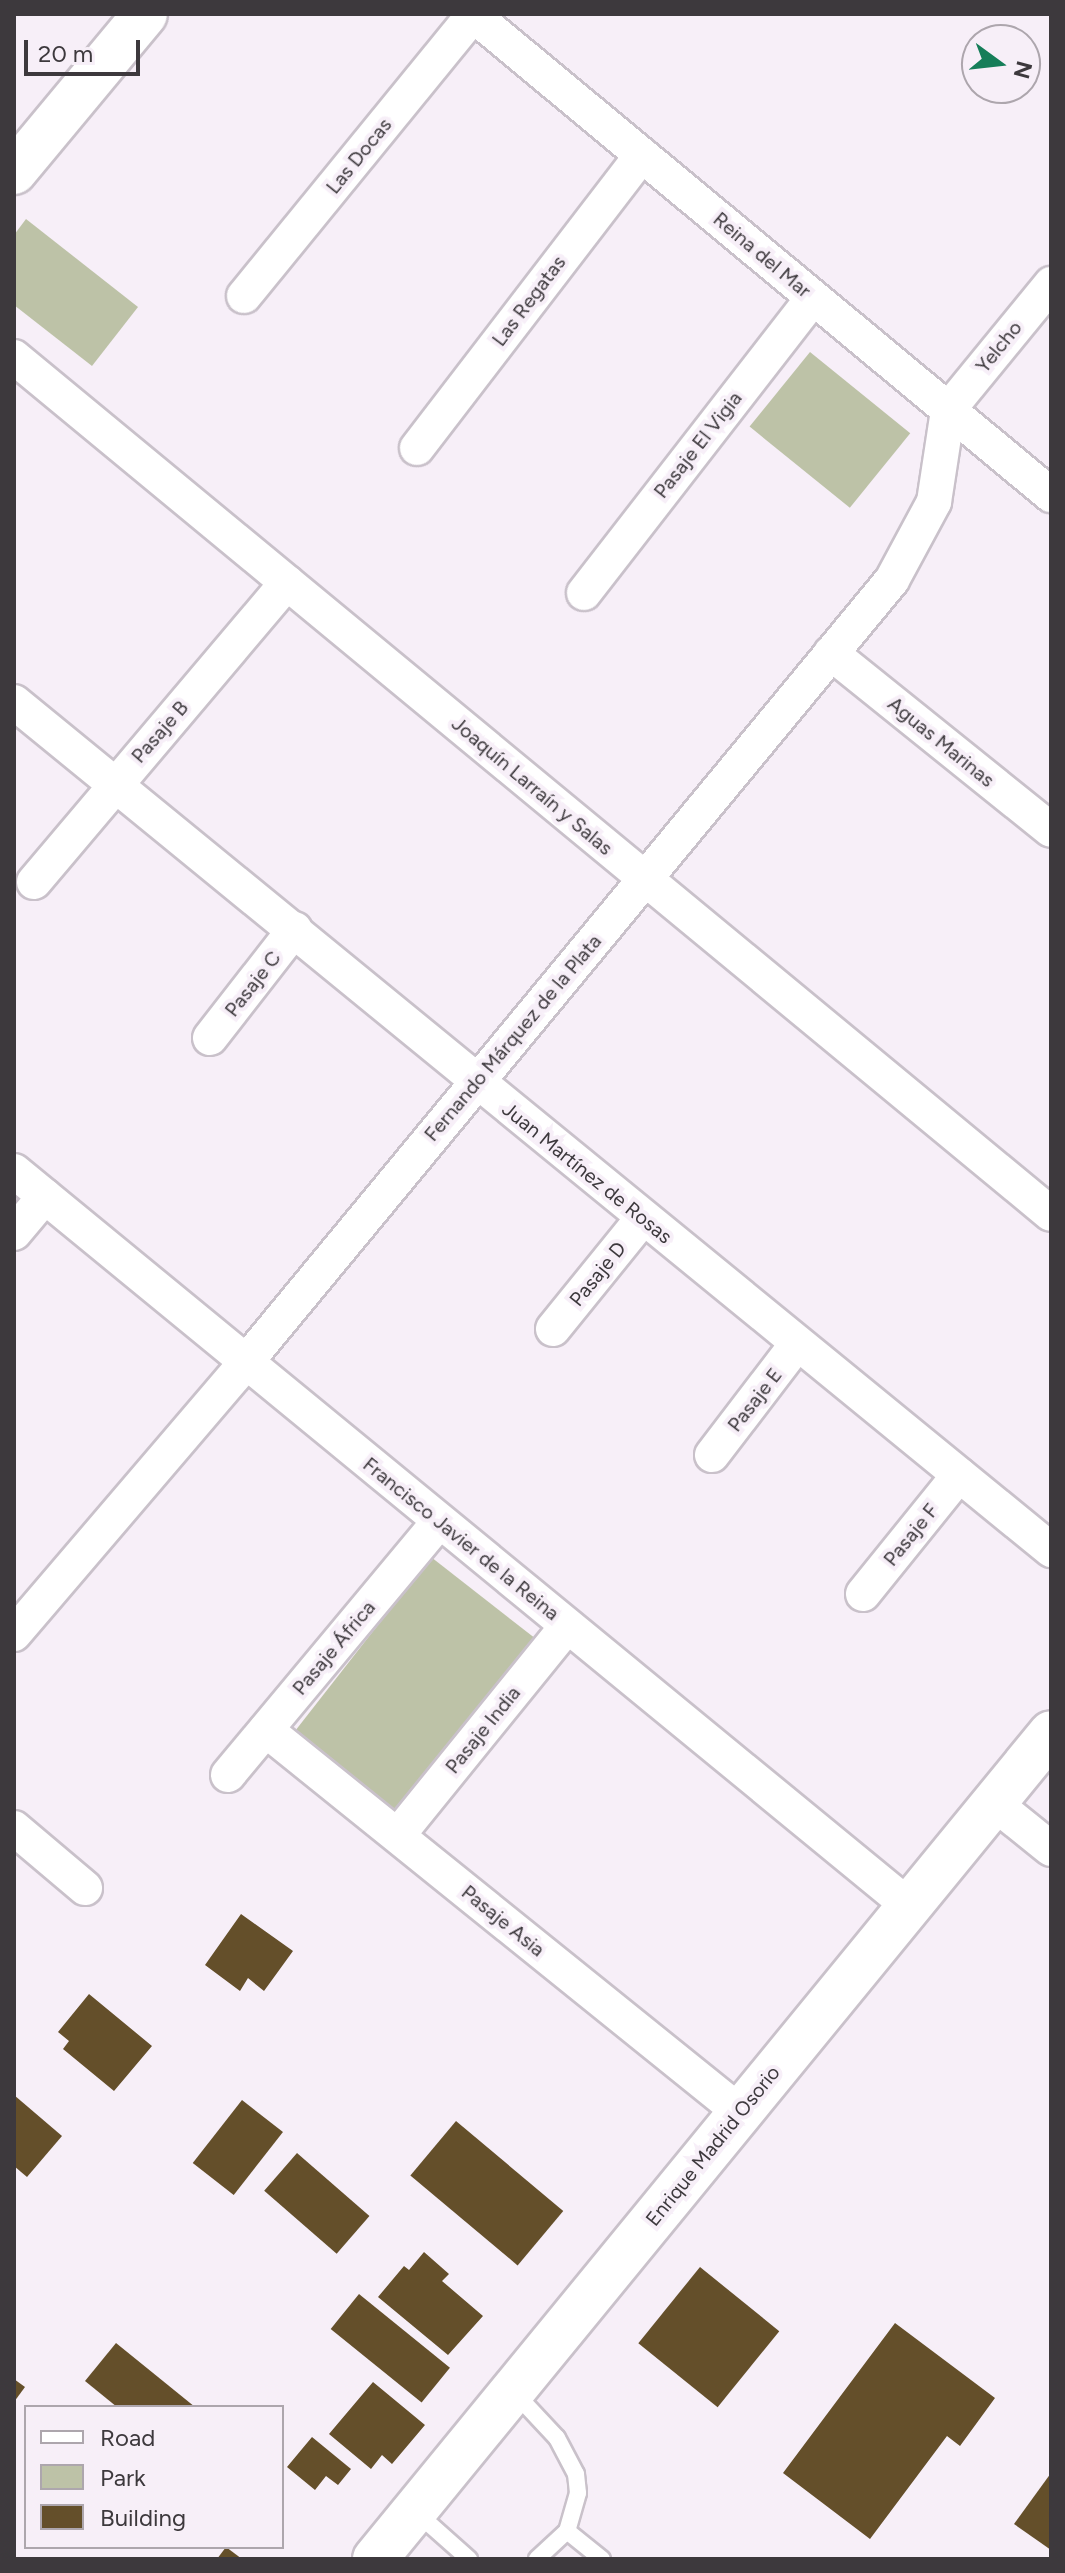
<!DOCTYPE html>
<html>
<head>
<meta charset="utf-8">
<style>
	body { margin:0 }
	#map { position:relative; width:1065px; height:2573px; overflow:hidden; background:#f7eff8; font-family:Figtree,sans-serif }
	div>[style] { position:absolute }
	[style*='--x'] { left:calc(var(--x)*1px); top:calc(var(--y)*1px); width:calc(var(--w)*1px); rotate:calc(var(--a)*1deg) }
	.green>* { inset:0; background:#bdc2a7; transform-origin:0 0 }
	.building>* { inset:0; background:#644f2a; transform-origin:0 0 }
	.roads { filter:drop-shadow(2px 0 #c9c1ca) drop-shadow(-2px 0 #c9c1ca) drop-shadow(0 2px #c9c1ca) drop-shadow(0 -2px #c9c1ca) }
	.lane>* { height:16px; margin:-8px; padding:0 8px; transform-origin:8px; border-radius:8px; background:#fff }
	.street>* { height:34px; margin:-17px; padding:0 17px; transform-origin:17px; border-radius:17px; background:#fff }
	.secondary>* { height:44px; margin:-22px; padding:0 22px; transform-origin:22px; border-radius:22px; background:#fff }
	span { translate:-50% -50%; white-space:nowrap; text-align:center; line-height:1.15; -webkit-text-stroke:8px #f7eff8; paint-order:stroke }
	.street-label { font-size:20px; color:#3d393d }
	.frame { position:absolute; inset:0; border:16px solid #3d393d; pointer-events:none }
	.legend { position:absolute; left:24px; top:2405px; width:260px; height:144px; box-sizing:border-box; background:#f7eff8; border:2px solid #ada6ad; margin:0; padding:10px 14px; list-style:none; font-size:24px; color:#3d393d }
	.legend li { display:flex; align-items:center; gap:16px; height:40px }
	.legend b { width:40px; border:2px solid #ada6ad }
	.north { position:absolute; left:961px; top:24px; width:80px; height:80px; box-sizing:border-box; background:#f7eff8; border:2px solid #ada6ad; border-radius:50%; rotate:105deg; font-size:22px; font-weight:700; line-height:32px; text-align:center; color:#3d393d }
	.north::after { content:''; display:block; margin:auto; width:28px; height:36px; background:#167e59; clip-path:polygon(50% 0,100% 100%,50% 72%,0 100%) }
	.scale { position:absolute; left:24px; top:40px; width:116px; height:36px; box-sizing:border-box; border:4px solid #3d393d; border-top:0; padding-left:10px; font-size:24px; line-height:28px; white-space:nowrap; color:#3d393d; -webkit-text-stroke:6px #f7eff8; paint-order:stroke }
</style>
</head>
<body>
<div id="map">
	<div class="green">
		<div style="clip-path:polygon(26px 219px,138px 307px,92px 366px,14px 305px,14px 235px)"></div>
		<div style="left:810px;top:352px;width:129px;height:96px;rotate:39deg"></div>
		<div style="left:431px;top:1557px;width:139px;height:224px;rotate:38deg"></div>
	</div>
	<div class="building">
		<div style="clip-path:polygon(241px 1914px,293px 1951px,264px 1991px,248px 1978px,240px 1991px,205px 1965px)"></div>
		<div style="clip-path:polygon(89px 1994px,152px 2046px,114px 2091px,63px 2049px,69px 2041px,58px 2032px)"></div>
		<div style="clip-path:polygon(14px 2095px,62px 2136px,27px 2177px,14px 2166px)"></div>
		<div style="left:242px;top:2100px;width:52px;height:80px;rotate:38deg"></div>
		<div style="left:456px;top:2121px;width:140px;height:71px;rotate:40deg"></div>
		<div style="left:297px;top:2153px;width:96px;height:50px;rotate:41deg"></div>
		<div style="clip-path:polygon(424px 2252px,449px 2274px,442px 2281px,483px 2316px,448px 2355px,378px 2297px,404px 2266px,409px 2270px)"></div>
		<div style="left:700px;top:2267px;width:102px;height:98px;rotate:39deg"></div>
		<div style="left:359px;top:2294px;width:117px;height:45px;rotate:39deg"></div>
		<div style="clip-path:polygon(895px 2323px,995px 2398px,960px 2446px,947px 2436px,870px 2539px,783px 2473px)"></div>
		<div style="clip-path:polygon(116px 2343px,195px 2407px,117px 2407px,85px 2381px)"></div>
		<div style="clip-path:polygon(14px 2379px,25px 2387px,14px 2402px)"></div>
		<div style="clip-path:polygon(373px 2382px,425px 2425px,392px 2464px,382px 2455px,371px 2469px,329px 2434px)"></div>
		<div style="clip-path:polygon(312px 2437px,351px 2469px,338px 2485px,326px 2476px,315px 2490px,287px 2467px)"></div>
		<div style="clip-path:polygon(1051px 2473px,1051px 2550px,1014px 2524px)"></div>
		<div style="clip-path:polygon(226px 2547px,242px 2559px,217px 2559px)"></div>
	</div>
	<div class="roads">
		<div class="lane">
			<div style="--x:513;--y:2391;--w:64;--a:46.9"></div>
			<div style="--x:557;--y:2438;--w:41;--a:62.2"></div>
			<div style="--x:576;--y:2474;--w:19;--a:84"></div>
			<div style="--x:578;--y:2493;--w:40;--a:106"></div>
			<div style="--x:567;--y:2531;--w:41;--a:137"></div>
			<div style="--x:416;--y:2512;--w:71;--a:41.6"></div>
			<div style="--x:567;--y:2531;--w:45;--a:38.7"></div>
		</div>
		<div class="street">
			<div style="--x:472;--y:14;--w:753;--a:39.72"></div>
			<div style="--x:244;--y:296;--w:362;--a:-50.8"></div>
			<div style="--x:14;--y:357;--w:1345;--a:39.57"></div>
			<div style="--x:417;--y:448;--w:369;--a:-52.5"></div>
			<div style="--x:584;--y:593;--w:373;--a:-52.2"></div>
			<div style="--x:831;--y:653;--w:282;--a:38.8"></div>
			<div style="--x:14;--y:702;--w:1340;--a:39.27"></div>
			<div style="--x:34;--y:882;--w:392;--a:-49.8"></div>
			<div style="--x:210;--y:1038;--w:138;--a:-52.1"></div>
			<div style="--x:14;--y:1171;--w:1158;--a:39.39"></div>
			<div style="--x:14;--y:1233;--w:48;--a:-50"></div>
			<div style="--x:553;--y:1329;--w:141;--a:-51"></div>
			<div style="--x:712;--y:1455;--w:140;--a:-52.6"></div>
			<div style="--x:863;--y:1594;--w:153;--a:-51.1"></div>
			<div style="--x:14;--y:1634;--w:358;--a:-49.5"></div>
			<div style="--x:246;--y:1362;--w:1014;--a:-50.44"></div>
			<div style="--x:892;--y:580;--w:89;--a:-61.7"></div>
			<div style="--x:934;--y:502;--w:93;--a:-81.3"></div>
			<div style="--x:948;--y:410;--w:163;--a:-50.7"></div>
			<div style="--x:266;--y:1730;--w:609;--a:38.87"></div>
			<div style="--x:228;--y:1775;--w:329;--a:-50.2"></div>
			<div style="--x:994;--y:1803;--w:73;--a:38.9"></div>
			<div style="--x:14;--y:1828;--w:93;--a:40.2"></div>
			<div style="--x:398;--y:1835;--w:269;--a:-51"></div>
		</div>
		<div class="secondary">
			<div style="--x:14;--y:172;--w:205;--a:-50.3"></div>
			<div style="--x:375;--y:2559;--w:1067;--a:-50.7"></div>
		</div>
	</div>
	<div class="street-label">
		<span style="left:359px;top:156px;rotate:-51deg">Las Docas</span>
		<span style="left:762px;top:255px;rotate:40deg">Reina del Mar</span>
		<span style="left:529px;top:301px;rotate:-53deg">Las Regatas</span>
		<span style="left:999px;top:347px;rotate:-51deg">Yelcho</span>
		<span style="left:698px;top:445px;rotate:-52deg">Pasaje El Vigia</span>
		<span style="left:160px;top:732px;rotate:-49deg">Pasaje B</span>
		<span style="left:941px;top:742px;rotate:39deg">Aguas Marinas</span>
		<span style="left:532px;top:786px;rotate:40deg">Joaquín Larraín y Salas</span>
		<span style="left:253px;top:984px;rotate:-52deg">Pasaje C</span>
		<span style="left:513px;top:1038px;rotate:-50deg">Fernando Márquez de la Plata</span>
		<span style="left:587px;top:1173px;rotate:39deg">Juan Martínez de Rosas</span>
		<span style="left:598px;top:1274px;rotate:-51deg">Pasaje D</span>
		<span style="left:755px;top:1400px;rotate:-52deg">Pasaje E</span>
		<span style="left:911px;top:1535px;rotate:-51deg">Pasaje F</span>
		<span style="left:461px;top:1539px;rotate:39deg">Francisco Javier de la Reina</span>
		<span style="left:334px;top:1648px;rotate:-50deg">Pasaje África</span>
		<span style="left:483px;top:1730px;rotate:-51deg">Pasaje India</span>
		<span style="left:503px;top:1921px;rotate:39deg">Pasaje Asia</span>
		<span style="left:713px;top:2146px;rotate:-51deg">Enrique Madrid Osorio</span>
	</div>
	<div class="frame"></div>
	<ul class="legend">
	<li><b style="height:10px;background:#fff"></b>Road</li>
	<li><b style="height:22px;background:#bdc2a7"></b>Park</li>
	<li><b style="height:22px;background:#644f2a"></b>Building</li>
	</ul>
	<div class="north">N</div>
	<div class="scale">20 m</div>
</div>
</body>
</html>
